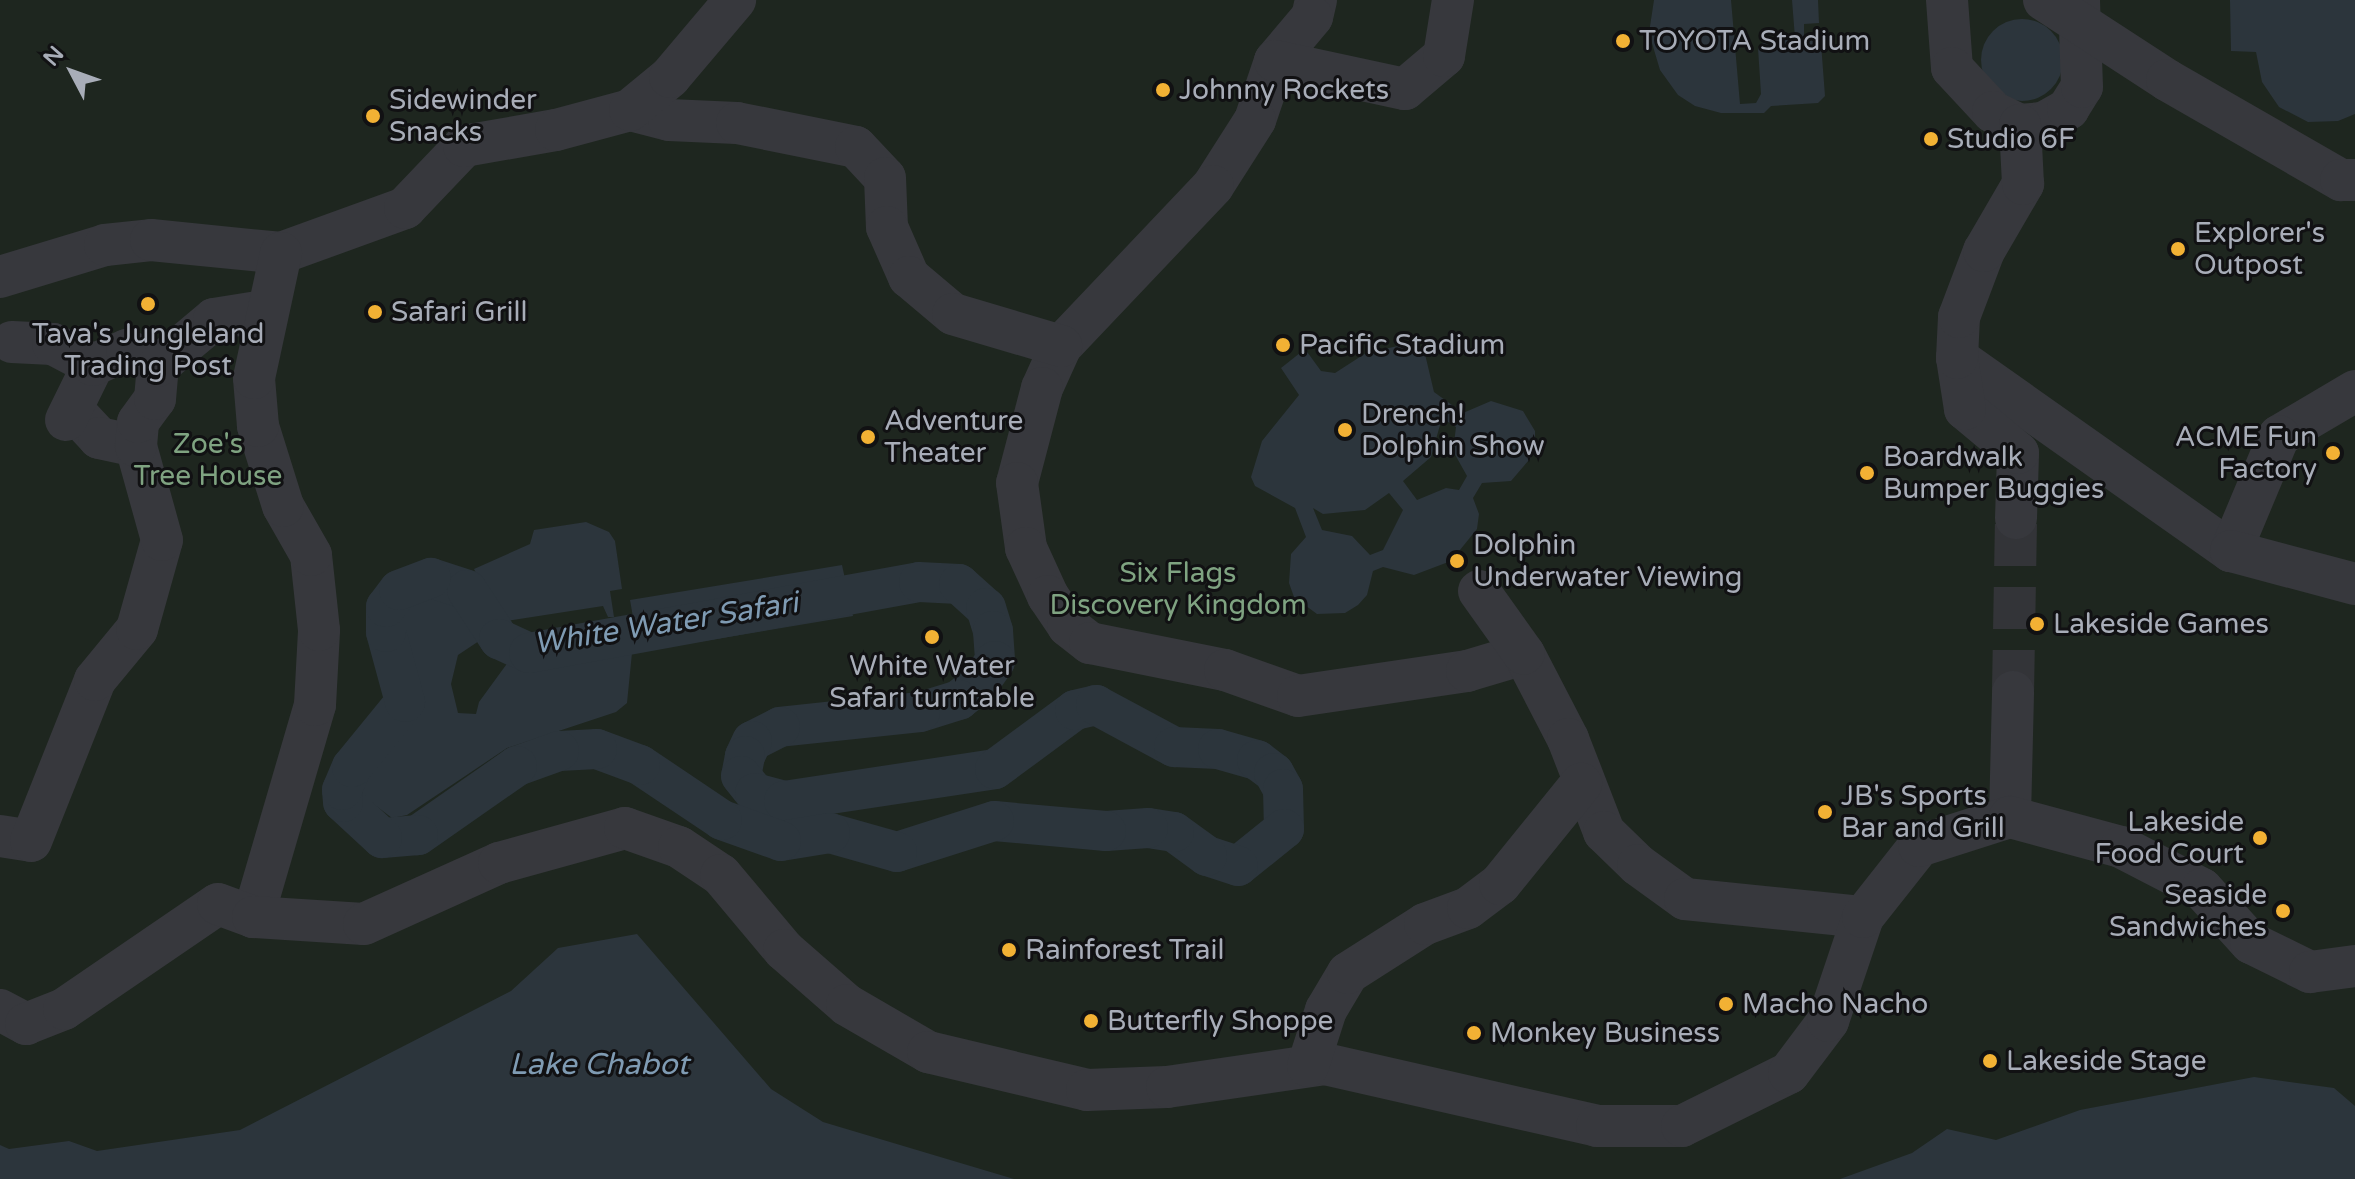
<!DOCTYPE html>
<html>
<head>
<meta charset="utf-8">
<style>
	body { margin:0 }
	#map { position:relative; width:2355px; height:1179px; overflow:hidden; background:#161618; font-family:"Varela Round",sans-serif }
	div>[style] { position:absolute }
	[style*='--x'] { left:calc(var(--x)*1px); top:calc(var(--y)*1px); width:calc(var(--w)*1px); rotate:calc(var(--a)*1deg) }
	.green>* { inset:0; background:#1e261f }
	.water>* { inset:0; background:#2c353c }
	.round { border-radius:50% }
	.canal>* { height:40px; margin:-20px; padding:0 20px; transform-origin:20px; border-radius:20px; background:#2c353c }
	.street-tunnel>* { height:42px; margin-top:-21px; transform-origin:0; background:repeating-linear-gradient(90deg,#333438 0 42px,transparent 0 63px) }
	.street>* { height:42px; margin:-21px; padding:0 21px; transform-origin:21px; border-radius:21px; background:#37383d }
	.dots>* { width:22px; height:22px; translate:-50% -50%; box-sizing:border-box; border:4px solid #111113; border-radius:50% }
	span { translate:-50% -50%; white-space:nowrap; text-align:center; line-height:1.15; -webkit-text-stroke:6px #111113; paint-order:stroke }
	.poi-label { font-size:28px; color:#a8adb8 }
	.left { translate:0 -50%; text-align:left }
	.right { translate:-100% -50%; text-align:right }
	.park-label { font-size:28px; color:#7fa381 }
	.water-label { font-size:30px; color:#7f9bb3; font-style:italic }
	.north { position:absolute; left:32px; top:32px; width:80px; height:80px; -webkit-text-stroke:6px #111113; paint-order:stroke; rotate:311deg; font-size:22px; font-weight:700; line-height:32px; text-align:center; color:#a8adb8 }
	.north::after { content:''; display:block; margin:auto; width:28px; height:36px; background:#a8adb8; clip-path:polygon(50% 0,100% 100%,50% 72%,0 100%) }
</style>
</head>
<body>
<div id="map">
	<div class="green">
		<div style="clip-path:polygon(0 0,2355px 0,2355px 1137px,1946px 1179px,0 1179px)"></div>
	</div>
	<div class="water">
		<div style="clip-path:polygon(1654px 0,1731px 0,1740px 104px,1756px 103px,1761px 94px,1758px 48px,1765px 40px,1795px 38px,1792px 0,1818px 0,1819px 23px,1804px 24px,1804px 38px,1821px 43px,1825px 96px,1818px 103px,1771px 106px,1764px 113px,1721px 113px,1695px 106px,1678px 95px,1660px 70px,1649px 33px)"></div>
		<div style="clip-path:polygon(2230px 0,2355px 0,2355px 114px,2338px 121px,2308px 122px,2279px 107px,2262px 82px,2256px 52px,2231px 51px)"></div>
		<div class="round" style="left:1981px;top:19px;width:82px;height:82px"></div>
		<div style="clip-path:polygon(evenodd,1407px 344px,1425px 354px,1434px 392px,1463px 413px,1491px 401px,1523px 411px,1535px 431px,1535px 453px,1511px 481px,1482px 483px,1473px 498px,1479px 514px,1477px 529px,1451px 561px,1414px 575px,1383px 567px,1373px 571px,1367px 595px,1358px 605px,1345px 613px,1317px 614px,1294px 597px,1289px 583px,1291px 554px,1306px 537px,1295px 508px,1255px 486px,1251px 477px,1262px 441px,1299px 395px,1281px 368px,1305px 349px,1321px 371px,1335px 373px,1366px 353px,1407px 344px,1442px 418px,1456px 427px,1453px 451px,1467px 476px,1459px 490px,1446px 488px,1417px 500px,1403px 481px,1431px 457px,1442px 418px,1407px 344px,1389px 493px,1403px 510px,1383px 550px,1370px 555px,1352px 536px,1322px 530px,1313px 508px,1323px 514px,1365px 510px,1389px 493px)"></div>
		<div style="clip-path:polygon(586px 522px,609px 532px,615px 541px,622px 589px,610px 591px,614px 617px,608px 617px,603px 606px,507px 621px,496px 615px,474px 569px,530px 544px,534px 530px)"></div>
		<div style="clip-path:polygon(842px 565px,853px 616px,632px 653px,627px 703px,616px 712px,507px 748px,407px 815px,392px 818px,363px 796px,359px 778px,408px 713px,413px 679px,400px 631px,401px 613px,408px 600px,430px 588px,451px 594px,468px 613px,479px 641px,458px 655px,451px 684px,458px 713px,476px 714px,479px 702px,528px 635px,633px 617px,630px 600px)"></div>
		<div style="clip-path:polygon(637px 934px,771px 1089px,823px 1122px,1014px 1179px,0 1179px,0 1145px,9px 1149px,69px 1141px,97px 1151px,240px 1130px,511px 991px,558px 948px)"></div>
		<div style="clip-path:polygon(2254px 1077px,2334px 1088px,2355px 1106px,2355px 1179px,1840px 1179px,1912px 1153px,1947px 1129px,1996px 1140px,2080px 1110px)"></div>
	</div>
	<div class="canal">
		<div style="--x:431;--y:578;--w:38;--a:18"></div>
		<div style="--x:467;--y:590;--w:59;--a:56.9"></div>
		<div style="--x:499;--y:639;--w:33;--a:25"></div>
		<div style="--x:529;--y:653;--w:396;--a:-10.3"></div>
		<div style="--x:919;--y:582;--w:40;--a:2.9"></div>
		<div style="--x:959;--y:584;--w:36;--a:42"></div>
		<div style="--x:986;--y:608;--w:24;--a:73"></div>
		<div style="--x:993;--y:631;--w:30;--a:86"></div>
		<div style="--x:995;--y:661;--w:29;--a:125"></div>
		<div style="--x:978;--y:685;--w:24;--a:142"></div>
		<div style="--x:959;--y:700;--w:41;--a:162.9"></div>
		<div style="--x:920;--y:712;--w:141;--a:173.9"></div>
		<div style="--x:780;--y:727;--w:31;--a:153"></div>
		<div style="--x:752;--y:741;--w:17;--a:115"></div>
		<div style="--x:745;--y:756;--w:20;--a:101"></div>
		<div style="--x:741;--y:776;--w:22;--a:51"></div>
		<div style="--x:755;--y:793;--w:30;--a:15"></div>
		<div style="--x:784;--y:801;--w:213;--a:-8.6"></div>
		<div style="--x:995;--y:769;--w:99;--a:-36.4"></div>
		<div style="--x:1075;--y:710;--w:22;--a:-13"></div>
		<div style="--x:1096;--y:705;--w:89;--a:28.3"></div>
		<div style="--x:1174;--y:747;--w:44;--a:2.6"></div>
		<div style="--x:1218;--y:749;--w:41;--a:15.8"></div>
		<div style="--x:1257;--y:760;--w:21;--a:37"></div>
		<div style="--x:1274;--y:773;--w:18;--a:61"></div>
		<div style="--x:1283;--y:789;--w:40;--a:88.6"></div>
		<div style="--x:1284;--y:829;--w:59;--a:141.2"></div>
		<div style="--x:1238;--y:866;--w:33;--a:-162"></div>
		<div style="--x:1207;--y:856;--w:41;--a:-144"></div>
		<div style="--x:1174;--y:832;--w:26;--a:-171"></div>
		<div style="--x:1148;--y:828;--w:42;--a:175.9"></div>
		<div style="--x:1106;--y:831;--w:112;--a:-174.9"></div>
		<div style="--x:994;--y:821;--w:102;--a:162.3"></div>
		<div style="--x:897;--y:852;--w:70;--a:-164.2"></div>
		<div style="--x:830;--y:833;--w:50;--a:170.7"></div>
		<div style="--x:781;--y:841;--w:63;--a:-160.4"></div>
		<div style="--x:722;--y:820;--w:99;--a:-146.1"></div>
		<div style="--x:640;--y:765;--w:46;--a:-159.6"></div>
		<div style="--x:597;--y:749;--w:38;--a:177"></div>
		<div style="--x:559;--y:751;--w:45;--a:160.3"></div>
		<div style="--x:517;--y:766;--w:121;--a:145.1"></div>
		<div style="--x:418;--y:835;--w:36;--a:175"></div>
		<div style="--x:382;--y:838;--w:53;--a:-137.3"></div>
		<div style="--x:343;--y:802;--w:12;--a:-95"></div>
		<div style="--x:342;--y:790;--w:25;--a:-67"></div>
		<div style="--x:352;--y:767;--w:84;--a:-50.8"></div>
		<div style="--x:405;--y:702;--w:73;--a:-105.2"></div>
		<div style="--x:386;--y:632;--w:25;--a:-90"></div>
		<div style="--x:386;--y:607;--w:21;--a:-53"></div>
		<div style="--x:399;--y:590;--w:34;--a:-21"></div>
	</div>
	<div class="street-tunnel">
		<div style="--x:2013;--y:692;--w:174;--a:-89"></div>
	</div>
	<div class="street">
		<div style="--x:1316;--y:0;--w:17;--a:103"></div>
		<div style="--x:1312;--y:17;--w:57;--a:130.1"></div>
		<div style="--x:1275;--y:61;--w:62;--a:108.7"></div>
		<div style="--x:1255;--y:120;--w:78;--a:122.5"></div>
		<div style="--x:1213;--y:186;--w:221;--a:133.5"></div>
		<div style="--x:1061;--y:346;--w:46;--a:114.3"></div>
		<div style="--x:1042;--y:388;--w:98;--a:104.7"></div>
		<div style="--x:1017;--y:483;--w:66;--a:82.1"></div>
		<div style="--x:1026;--y:548;--w:53;--a:65.4"></div>
		<div style="--x:1048;--y:596;--w:36;--a:56"></div>
		<div style="--x:1068;--y:626;--w:28;--a:38"></div>
		<div style="--x:1090;--y:643;--w:138;--a:11.3"></div>
		<div style="--x:1225;--y:670;--w:77;--a:19.6"></div>
		<div style="--x:1298;--y:696;--w:171;--a:-8.4"></div>
		<div style="--x:1467;--y:671;--w:59;--a:-16.6"></div>
		<div style="--x:1524;--y:654;--w:96;--a:62.6"></div>
		<div style="--x:1568;--y:739;--w:100;--a:68.8"></div>
		<div style="--x:1604;--y:832;--w:47;--a:44.1"></div>
		<div style="--x:1638;--y:865;--w:58;--a:35.9"></div>
		<div style="--x:1685;--y:899;--w:179;--a:5.8"></div>
		<div style="--x:1947;--y:0;--w:68;--a:85.8"></div>
		<div style="--x:1952;--y:68;--w:60;--a:47"></div>
		<div style="--x:1993;--y:112;--w:30;--a:26"></div>
		<div style="--x:2020;--y:125;--w:23;--a:-5"></div>
		<div style="--x:2043;--y:123;--w:29;--a:-29"></div>
		<div style="--x:2068;--y:109;--w:26;--a:-58"></div>
		<div style="--x:2082;--y:87;--w:86;--a:-92"></div>
		<div style="--x:2044;--y:0;--w:147;--a:33"></div>
		<div style="--x:2167;--y:80;--w:201;--a:29.9"></div>
		<div style="--x:2341;--y:180;--w:14;--a:0"></div>
		<div style="--x:1275;--y:61;--w:133;--a:12.2"></div>
		<div style="--x:1405;--y:89;--w:51;--a:-40.2"></div>
		<div style="--x:1444;--y:56;--w:57;--a:-80.9"></div>
		<div style="--x:630;--y:110;--w:40;--a:14.4"></div>
		<div style="--x:669;--y:120;--w:68;--a:2.5"></div>
		<div style="--x:737;--y:123;--w:121;--a:11.4"></div>
		<div style="--x:856;--y:147;--w:42;--a:46.9"></div>
		<div style="--x:885;--y:178;--w:49;--a:87.7"></div>
		<div style="--x:887;--y:227;--w:55;--a:66.3"></div>
		<div style="--x:909;--y:277;--w:57;--a:40.1"></div>
		<div style="--x:953;--y:314;--w:113;--a:16.5"></div>
		<div style="--x:0;--y:277;--w:110;--a:-16.9"></div>
		<div style="--x:105;--y:245;--w:46;--a:-6.2"></div>
		<div style="--x:151;--y:240;--w:131;--a:5.7"></div>
		<div style="--x:281;--y:253;--w:132;--a:-19.9"></div>
		<div style="--x:405;--y:208;--w:86;--a:-46.4"></div>
		<div style="--x:464;--y:146;--w:93;--a:-9.9"></div>
		<div style="--x:556;--y:130;--w:77;--a:-15.1"></div>
		<div style="--x:630;--y:110;--w:52;--a:-39.5"></div>
		<div style="--x:670;--y:77;--w:101;--a:-49.8"></div>
		<div style="--x:12;--y:342;--w:41;--a:2.8"></div>
		<div style="--x:53;--y:344;--w:45;--a:27.7"></div>
		<div style="--x:1957;--y:358;--w:335;--a:35.2"></div>
		<div style="--x:2355;--y:391;--w:88;--a:149.4"></div>
		<div style="--x:2279;--y:436;--w:125;--a:112.7"></div>
		<div style="--x:2231;--y:551;--w:128;--a:14.9"></div>
		<div style="--x:73;--y:410;--w:38;--a:47"></div>
		<div style="--x:99;--y:438;--w:38;--a:12"></div>
		<div style="--x:66;--y:420;--w:61;--a:-63.9"></div>
		<div style="--x:93;--y:365;--w:37;--a:-24"></div>
		<div style="--x:127;--y:350;--w:35;--a:27"></div>
		<div style="--x:2016;--y:518;--w:65;--a:-88.2"></div>
		<div style="--x:2018;--y:453;--w:69;--a:-140.3"></div>
		<div style="--x:1965;--y:409;--w:52;--a:-98.9"></div>
		<div style="--x:1957;--y:358;--w:41;--a:-87.2"></div>
		<div style="--x:1959;--y:317;--w:71;--a:-69.3"></div>
		<div style="--x:1984;--y:251;--w:78;--a:-59.8"></div>
		<div style="--x:2023;--y:184;--w:59;--a:-92.9"></div>
		<div style="--x:1479;--y:591;--w:77;--a:54.5"></div>
		<div style="--x:2010;--y:817;--w:125;--a:-88.6"></div>
		<div style="--x:0;--y:836;--w:31;--a:9"></div>
		<div style="--x:31;--y:841;--w:173;--a:-68.3"></div>
		<div style="--x:95;--y:680;--w:66;--a:-50.5"></div>
		<div style="--x:137;--y:629;--w:92;--a:-74.3"></div>
		<div style="--x:162;--y:540;--w:98;--a:-105.5"></div>
		<div style="--x:136;--y:446;--w:24;--a:-85"></div>
		<div style="--x:138;--y:422;--w:29;--a:-54"></div>
		<div style="--x:155;--y:399;--w:33;--a:-85"></div>
		<div style="--x:158;--y:366;--w:73;--a:-40"></div>
		<div style="--x:214;--y:319;--w:51;--a:-9.1"></div>
		<div style="--x:253;--y:917;--w:221;--a:-73.7"></div>
		<div style="--x:315;--y:705;--w:75;--a:-86.9"></div>
		<div style="--x:319;--y:630;--w:75;--a:-96.1"></div>
		<div style="--x:311;--y:555;--w:56;--a:-119.7"></div>
		<div style="--x:283;--y:506;--w:84;--a:-107.4"></div>
		<div style="--x:258;--y:426;--w:48;--a:-94.8"></div>
		<div style="--x:254;--y:378;--w:128;--a:-77.8"></div>
		<div style="--x:0;--y:1010;--w:30;--a:28"></div>
		<div style="--x:26;--y:1024;--w:41;--a:-21.5"></div>
		<div style="--x:64;--y:1009;--w:186;--a:-34.3"></div>
		<div style="--x:218;--y:904;--w:37;--a:20"></div>
		<div style="--x:253;--y:917;--w:111;--a:3.6"></div>
		<div style="--x:364;--y:924;--w:148;--a:-24.3"></div>
		<div style="--x:499;--y:863;--w:131;--a:-15.5"></div>
		<div style="--x:625;--y:828;--w:57;--a:19.4"></div>
		<div style="--x:679;--y:847;--w:50;--a:33.7"></div>
		<div style="--x:721;--y:875;--w:98;--a:50"></div>
		<div style="--x:784;--y:950;--w:84;--a:41.1"></div>
		<div style="--x:847;--y:1005;--w:94;--a:30.1"></div>
		<div style="--x:928;--y:1052;--w:163;--a:13.4"></div>
		<div style="--x:1087;--y:1090;--w:80;--a:-2.1"></div>
		<div style="--x:1167;--y:1087;--w:160;--a:-8.3"></div>
		<div style="--x:1325;--y:1064;--w:279;--a:12.8"></div>
		<div style="--x:1597;--y:1126;--w:85;--a:0"></div>
		<div style="--x:1682;--y:1126;--w:119;--a:-26.4"></div>
		<div style="--x:1789;--y:1073;--w:65;--a:-53.1"></div>
		<div style="--x:1828;--y:1021;--w:110;--a:-71.4"></div>
		<div style="--x:1863;--y:917;--w:90;--a:-51.7"></div>
		<div style="--x:1919;--y:846;--w:96;--a:-17.7"></div>
		<div style="--x:2010;--y:817;--w:115;--a:15.1"></div>
		<div style="--x:2121;--y:847;--w:91;--a:27.4"></div>
		<div style="--x:2202;--y:889;--w:73;--a:47.8"></div>
		<div style="--x:2251;--y:943;--w:66;--a:26.2"></div>
		<div style="--x:2310;--y:972;--w:45;--a:-7.6"></div>
		<div style="--x:1308;--y:1066;--w:59;--a:-72.2"></div>
		<div style="--x:1326;--y:1010;--w:43;--a:-59.3"></div>
		<div style="--x:1348;--y:973;--w:91;--a:-32.5"></div>
		<div style="--x:1425;--y:924;--w:46;--a:-20.4"></div>
		<div style="--x:1468;--y:908;--w:40;--a:-37"></div>
		<div style="--x:1500;--y:884;--w:129;--a:-51"></div>
	</div>
	<div class="dots">
		<div style="left:1623px;top:41px;background:#f2b134"></div>
		<div style="left:1163px;top:90px;background:#f2b134"></div>
		<div style="left:373px;top:116px;background:#f2b134"></div>
		<div style="left:1931px;top:139px;background:#f2b134"></div>
		<div style="left:2178px;top:249px;background:#f2b134"></div>
		<div style="left:148px;top:304px;background:#f2b134"></div>
		<div style="left:375px;top:312px;background:#f2b134"></div>
		<div style="left:1283px;top:345px;background:#f2b134"></div>
		<div style="left:1345px;top:430px;background:#f2b134"></div>
		<div style="left:868px;top:437px;background:#f2b134"></div>
		<div style="left:2333px;top:453px;background:#f2b134"></div>
		<div style="left:1867px;top:473px;background:#f2b134"></div>
		<div style="left:1457px;top:561px;background:#f2b134"></div>
		<div style="left:2037px;top:624px;background:#f2b134"></div>
		<div style="left:932px;top:637px;background:#f2b134"></div>
		<div style="left:1825px;top:812px;background:#f2b134"></div>
		<div style="left:2260px;top:838px;background:#f2b134"></div>
		<div style="left:2283px;top:911px;background:#f2b134"></div>
		<div style="left:1009px;top:950px;background:#f2b134"></div>
		<div style="left:1726px;top:1004px;background:#f2b134"></div>
		<div style="left:1091px;top:1021px;background:#f2b134"></div>
		<div style="left:1474px;top:1033px;background:#f2b134"></div>
		<div style="left:1990px;top:1061px;background:#f2b134"></div>
	</div>
	<div class="poi-label">
		<span class="left" style="left:1639px;top:41px">TOYOTA Stadium</span>
		<span class="left" style="left:1179px;top:90px">Johnny Rockets</span>
		<span class="left" style="left:389px;top:116px">Sidewinder<br>Snacks</span>
		<span class="left" style="left:1947px;top:139px">Studio 6F</span>
		<span class="left" style="left:2194px;top:249px">Explorer's<br>Outpost</span>
		<span class="left" style="left:391px;top:312px">Safari Grill</span>
		<span style="left:148px;top:350px">Tava's Jungleland<br>Trading Post</span>
		<span class="left" style="left:1299px;top:345px">Pacific Stadium</span>
		<span class="left" style="left:1361px;top:430px">Drench!<br>Dolphin Show</span>
		<span class="left" style="left:884px;top:437px">Adventure<br>Theater</span>
		<span class="right" style="left:2317px;top:453px">ACME Fun<br>Factory</span>
		<span class="left" style="left:1883px;top:473px">Boardwalk<br>Bumper Buggies</span>
		<span class="left" style="left:1473px;top:561px">Dolphin<br>Underwater Viewing</span>
		<span class="left" style="left:2053px;top:624px">Lakeside Games</span>
		<span style="left:932px;top:682px">White Water<br>Safari turntable</span>
		<span class="left" style="left:1841px;top:812px">JB's Sports<br>Bar and Grill</span>
		<span class="right" style="left:2244px;top:838px">Lakeside<br>Food Court</span>
		<span class="right" style="left:2267px;top:911px">Seaside<br>Sandwiches</span>
		<span class="left" style="left:1025px;top:950px">Rainforest Trail</span>
		<span class="left" style="left:1742px;top:1004px">Macho Nacho</span>
		<span class="left" style="left:1107px;top:1021px">Butterfly Shoppe</span>
		<span class="left" style="left:1490px;top:1033px">Monkey Business</span>
		<span class="left" style="left:2006px;top:1061px">Lakeside Stage</span>
	</div>
	<div class="park-label">
		<span style="left:208px;top:460px">Zoe's<br>Tree House</span>
		<span style="left:1178px;top:589px">Six Flags<br>Discovery Kingdom</span>
	</div>
	<div class="water-label">
		<span style="left:666px;top:624px;rotate:-9deg">White Water Safari</span>
		<span style="left:599px;top:1065px">Lake Chabot</span>
	</div>
	<div class="north">N</div>
</div>
</body>
</html>
